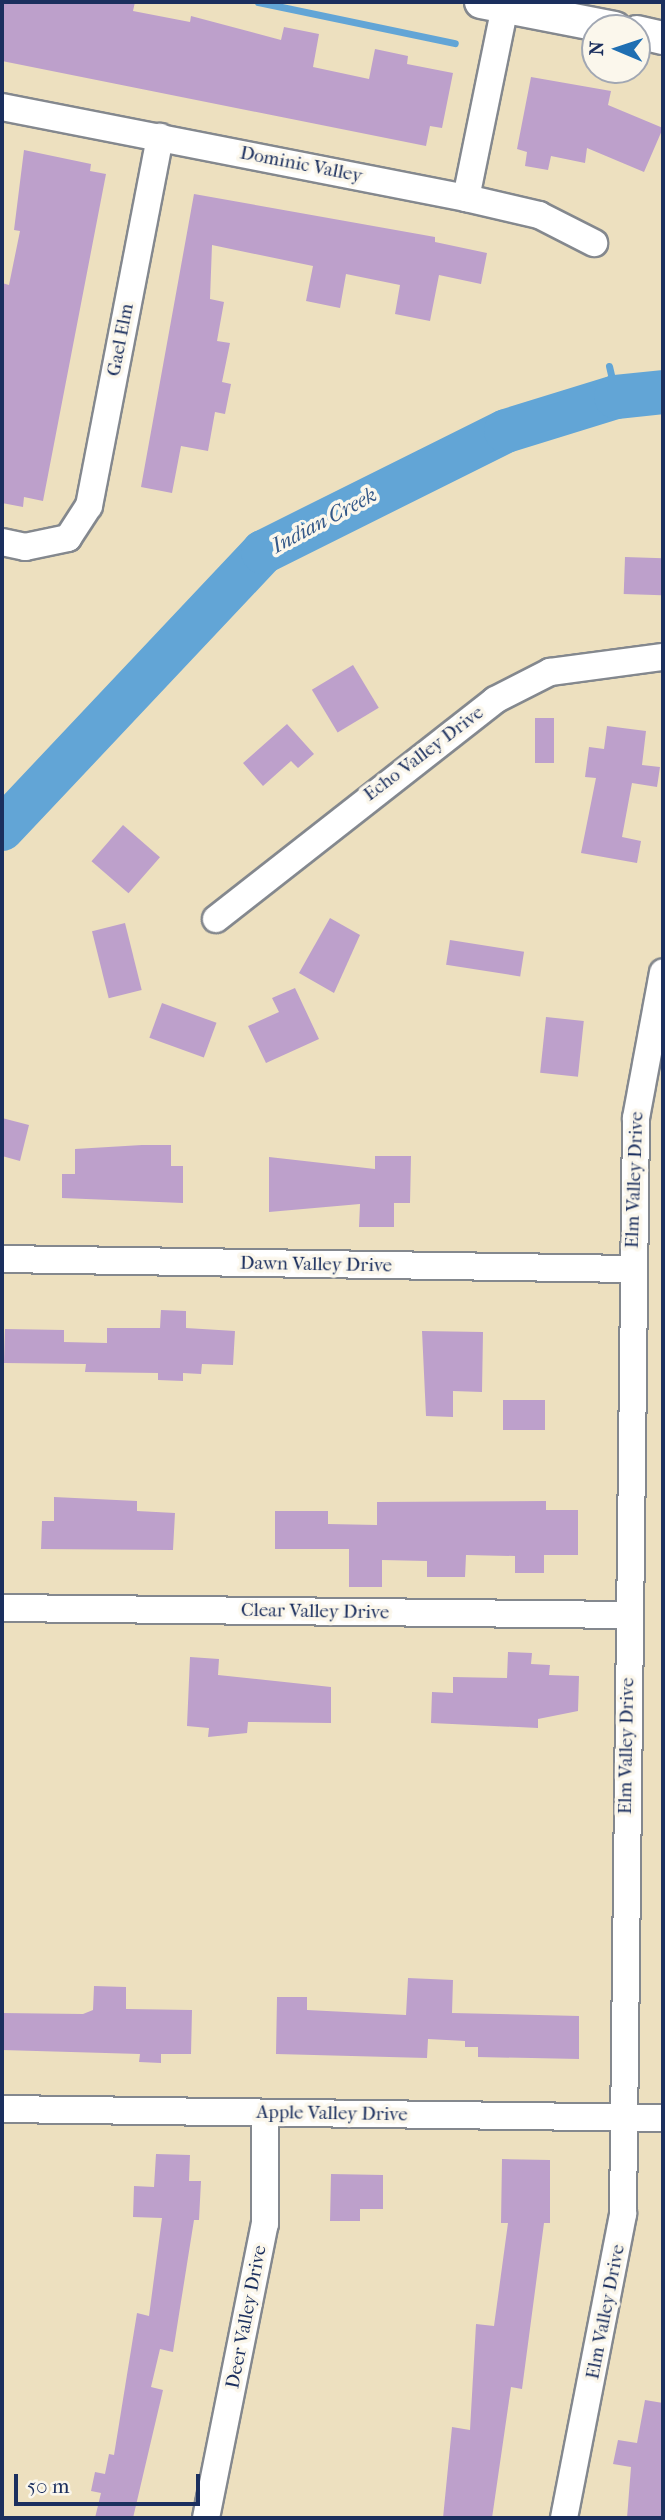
<!DOCTYPE html>
<html>
<head>
<meta charset="utf-8">
<style>
	body { margin:0 }
	#map { position:relative; width:665px; height:2520px; overflow:hidden; background:#ede0bf; font-family:"IM FELL French Canon",serif }
	div>[style] { position:absolute }
	[style*='--x'] { left:calc(var(--x)*1px); top:calc(var(--y)*1px); width:calc(var(--w)*1px); rotate:calc(var(--a)*1deg) }
	.stream>* { height:7px; margin:-3.5px; padding:0 3.5px; transform-origin:3.5px; border-radius:3.5px; background:#62a5d6 }
	.river>* { height:44px; margin:-22px; padding:0 22px; transform-origin:22px; border-radius:22px; background:#62a5d6 }
	.building>* { inset:0; background:#bda0cb; transform-origin:0 0 }
	.roads { filter:drop-shadow(2px 0 #84888e) drop-shadow(-2px 0 #84888e) drop-shadow(0 2px #84888e) drop-shadow(0 -2px #84888e) }
	.minor>* { height:26px; margin:-13px; padding:0 13px; transform-origin:13px; border-radius:13px; background:#fff }
	.tertiary>* { height:32px; margin:-16px; padding:0 16px; transform-origin:16px; border-radius:16px; background:#fff }
	span { translate:-50% -50%; white-space:nowrap; text-align:center; line-height:1.15; -webkit-text-stroke:7px #fbf7ec; paint-order:stroke }
	.street-label { font-size:19px; color:#1b2f5e }
	.water-label { font-size:21px; color:#345888; font-style:italic }
	.frame { position:absolute; inset:0; border:4px solid #1b2f5e; pointer-events:none }
	.north { position:absolute; left:581px; top:14px; width:70px; height:70px; box-sizing:border-box; background:#fbf7ec; border:2px solid #a1a7b3; border-radius:50%; rotate:272deg; font-size:19px; font-weight:700; line-height:28px; text-align:center; color:#1b2f5e }
	.north::after { content:''; display:block; margin:auto; width:24px; height:32px; background:#1f6fb2; clip-path:polygon(50% 0,100% 100%,50% 72%,0 100%) }
	.scale { position:absolute; left:14px; top:2474px; width:186px; height:32px; box-sizing:border-box; border:4px solid #1b2f5e; border-top:0; padding-left:9px; font-size:21px; line-height:24px; white-space:nowrap; color:#1b2f5e; -webkit-text-stroke:5px #fbf7ec; paint-order:stroke }
</style>
</head>
<body>
<div id="map">
	<div class="stream">
		<div style="--x:258;--y:2;--w:201;--a:11.8"></div>
		<div style="--x:609;--y:366;--w:32;--a:77"></div>
	</div>
	<div class="river">
		<div style="--x:2;--y:829;--w:381;--a:-46.7"></div>
		<div style="--x:263;--y:552;--w:271;--a:-26.5"></div>
		<div style="--x:506;--y:431;--w:115;--a:-17.2"></div>
		<div style="--x:616;--y:397;--w:47;--a:-6.1"></div>
	</div>
	<div class="building">
		<div style="clip-path:polygon(2px 2px,135px 2px,133px 11px,190px 22px,191px 16px,281px 40px,284px 27px,319px 34px,313px 67px,369px 79px,375px 49px,408px 56px,407px 64px,453px 73px,442px 128px,430px 126px,426px 146px,2px 61px)"></div>
		<div style="clip-path:polygon(531px 77px,611px 91px,608px 105px,663px 128px,644px 172px,587px 148px,585px 163px,551px 156px,548px 170px,525px 166px,527px 152px,517px 149px)"></div>
		<div style="clip-path:polygon(24px 150px,91px 164px,90px 171px,106px 174px,43px 501px,24px 497px,23px 507px,2px 503px,2px 283px,9px 285px,20px 231px,14px 230px)"></div>
		<div style="clip-path:polygon(194px 194px,435px 237px,435px 242px,487px 253px,481px 284px,439px 275px,430px 321px,395px 314px,400px 285px,346px 274px,340px 308px,306px 301px,313px 266px,212px 245px,210px 299px,224px 302px,217px 341px,230px 343px,222px 382px,231px 384px,225px 414px,215px 412px,208px 451px,181px 446px,172px 493px,141px 487px)"></div>
		<div style="left:625px;top:557px;width:38px;height:37px;rotate:2deg"></div>
		<div style="left:353px;top:665px;width:50px;height:48px;rotate:59deg"></div>
		<div style="left:535px;top:718px;width:19px;height:45px"></div>
		<div style="clip-path:polygon(287px 724px,314px 754px,298px 768px,291px 761px,263px 786px,243px 763px)"></div>
		<div style="clip-path:polygon(607px 726px,646px 731px,642px 765px,660px 767px,657px 787px,632px 783px,622px 837px,641px 841px,637px 863px,581px 853px,596px 778px,585px 777px,589px 747px,604px 749px)"></div>
		<div style="left:123px;top:825px;width:49px;height:48px;rotate:41deg"></div>
		<div style="clip-path:polygon(330px 918px,360px 935px,334px 993px,299px 973px)"></div>
		<div style="left:125px;top:923px;width:69px;height:34px;rotate:76deg"></div>
		<div style="left:450px;top:940px;width:75px;height:25px;rotate:9deg"></div>
		<div style="clip-path:polygon(295px 988px,319px 1039px,266px 1063px,248px 1026px,279px 1012px,272px 998px)"></div>
		<div style="left:162px;top:1003px;width:58px;height:37px;rotate:20deg"></div>
		<div style="left:546px;top:1017px;width:38px;height:56px;rotate:6deg"></div>
		<div style="clip-path:polygon(2px 1118px,29px 1125px,20px 1161px,2px 1156px)"></div>
		<div style="clip-path:polygon(142px 1145px,171px 1145px,171px 1166px,183px 1166px,183px 1203px,62px 1198px,62px 1174px,75px 1174px,75px 1149px)"></div>
		<div style="clip-path:polygon(375px 1156px,411px 1156px,410px 1203px,394px 1203px,394px 1227px,359px 1227px,360px 1204px,269px 1212px,269px 1157px,375px 1169px)"></div>
		<div style="clip-path:polygon(161px 1310px,186px 1311px,186px 1328px,235px 1331px,233px 1365px,202px 1364px,201px 1374px,183px 1373px,183px 1381px,158px 1380px,158px 1373px,85px 1372px,86px 1364px,4px 1363px,5px 1329px,64px 1330px,64px 1342px,107px 1343px,107px 1328px,160px 1328px)"></div>
		<div style="clip-path:polygon(422px 1331px,483px 1332px,482px 1392px,453px 1391px,453px 1417px,426px 1416px)"></div>
		<div style="left:503px;top:1400px;width:42px;height:30px"></div>
		<div style="clip-path:polygon(54px 1497px,137px 1501px,137px 1511px,175px 1513px,173px 1550px,41px 1549px,42px 1521px,54px 1521px)"></div>
		<div style="clip-path:polygon(546px 1501px,546px 1510px,578px 1510px,578px 1555px,544px 1555px,544px 1573px,515px 1573px,515px 1556px,466px 1555px,465px 1577px,427px 1577px,427px 1561px,382px 1560px,382px 1587px,349px 1587px,349px 1549px,275px 1549px,275px 1511px,328px 1511px,328px 1524px,377px 1525px,377px 1502px)"></div>
		<div style="clip-path:polygon(508px 1652px,532px 1653px,531px 1664px,550px 1665px,549px 1675px,579px 1676px,578px 1711px,538px 1719px,538px 1728px,431px 1723px,432px 1692px,453px 1693px,453px 1677px,507px 1678px)"></div>
		<div style="clip-path:polygon(190px 1657px,219px 1659px,218px 1675px,331px 1687px,331px 1723px,248px 1722px,247px 1733px,208px 1737px,209px 1728px,187px 1726px)"></div>
		<div style="clip-path:polygon(408px 1978px,453px 1980px,452px 2013px,579px 2016px,579px 2059px,478px 2057px,478px 2047px,465px 2047px,465px 2041px,428px 2039px,427px 2058px,276px 2054px,277px 1997px,307px 1997px,307px 2010px,406px 2015px)"></div>
		<div style="clip-path:polygon(94px 1986px,126px 1987px,126px 2009px,192px 2010px,191px 2054px,161px 2054px,161px 2063px,139px 2062px,140px 2054px,2px 2050px,2px 2013px,83px 2014px,93px 2010px)"></div>
		<div style="clip-path:polygon(156px 2154px,190px 2155px,189px 2181px,201px 2181px,199px 2220px,194px 2220px,173px 2352px,160px 2349px,151px 2387px,163px 2390px,133px 2518px,95px 2518px,101px 2493px,91px 2491px,95px 2472px,105px 2474px,109px 2454px,114px 2455px,137px 2313px,149px 2316px,162px 2218px,133px 2217px,134px 2186px,154px 2187px)"></div>
		<div style="clip-path:polygon(502px 2159px,550px 2160px,550px 2223px,544px 2223px,522px 2389px,511px 2387px,492px 2518px,443px 2518px,452px 2427px,470px 2430px,476px 2324px,494px 2326px,508px 2223px,501px 2223px)"></div>
		<div style="clip-path:polygon(331px 2174px,383px 2175px,383px 2209px,360px 2209px,360px 2221px,330px 2221px)"></div>
		<div style="clip-path:polygon(645px 2400px,663px 2403px,663px 2518px,627px 2518px,631px 2467px,613px 2464px,618px 2440px,637px 2443px)"></div>
	</div>
	<div class="roads">
		<div class="minor">
			<div style="--x:2;--y:107;--w:473;--a:11.1"></div>
			<div style="--x:466;--y:198;--w:75;--a:13.1"></div>
			<div style="--x:539;--y:215;--w:62;--a:27"></div>
			<div style="--x:466;--y:198;--w:196;--a:-78.5"></div>
			<div style="--x:2;--y:542;--w:24;--a:12"></div>
			<div style="--x:25;--y:547;--w:44;--a:-11.8"></div>
			<div style="--x:68;--y:538;--w:38;--a:-57"></div>
			<div style="--x:89;--y:506;--w:376;--a:-79.1"></div>
			<div style="--x:216;--y:919;--w:355;--a:-38.1"></div>
			<div style="--x:495;--y:700;--w:62;--a:-27"></div>
			<div style="--x:550;--y:672;--w:114;--a:-7.6"></div>
			<div style="--x:2;--y:1259;--w:629;--a:0.91"></div>
			<div style="--x:2;--y:1608;--w:627;--a:0.64"></div>
			<div style="--x:2;--y:2109;--w:661;--a:0.78"></div>
			<div style="--x:206;--y:2518;--w:300;--a:-78.7"></div>
			<div style="--x:265;--y:2224;--w:111;--a:-90"></div>
			<div style="--x:564;--y:2518;--w:310;--a:-79"></div>
			<div style="--x:623;--y:2214;--w:1096;--a:-89.32"></div>
			<div style="--x:636;--y:1118;--w:148;--a:-79.5"></div>
		</div>
		<div class="tertiary">
			<div style="--x:481;--y:2;--w:136;--a:11"></div>
			<div style="--x:637;--y:32;--w:27;--a:13"></div>
		</div>
	</div>
	<div class="street-label">
		<span style="left:301px;top:165px;rotate:11deg">Dominic Valley</span>
		<span style="left:121px;top:340px;rotate:-79deg">Gael Elm</span>
		<span style="left:424px;top:754px;rotate:-37deg">Echo Valley Drive</span>
		<span style="left:635px;top:1180px;rotate:-88deg">Elm Valley Drive</span>
		<span style="left:316px;top:1265px;rotate:1deg">Dawn Valley Drive</span>
		<span style="left:315px;top:1612px;rotate:1deg">Clear Valley Drive</span>
		<span style="left:627px;top:1746px;rotate:-89deg">Elm Valley Drive</span>
		<span style="left:332px;top:2114px;rotate:1deg">Apple Valley Drive</span>
		<span style="left:606px;top:2312px;rotate:-79deg">Elm Valley Drive</span>
		<span style="left:247px;top:2317px;rotate:-79deg">Deer Valley Drive</span>
	</div>
	<div class="water-label">
		<span style="left:324px;top:520px;rotate:-28deg">Indian Creek</span>
	</div>
	<div class="frame"></div>
	<div class="north">N</div>
	<div class="scale">50 m</div>
</div>
</body>
</html>
